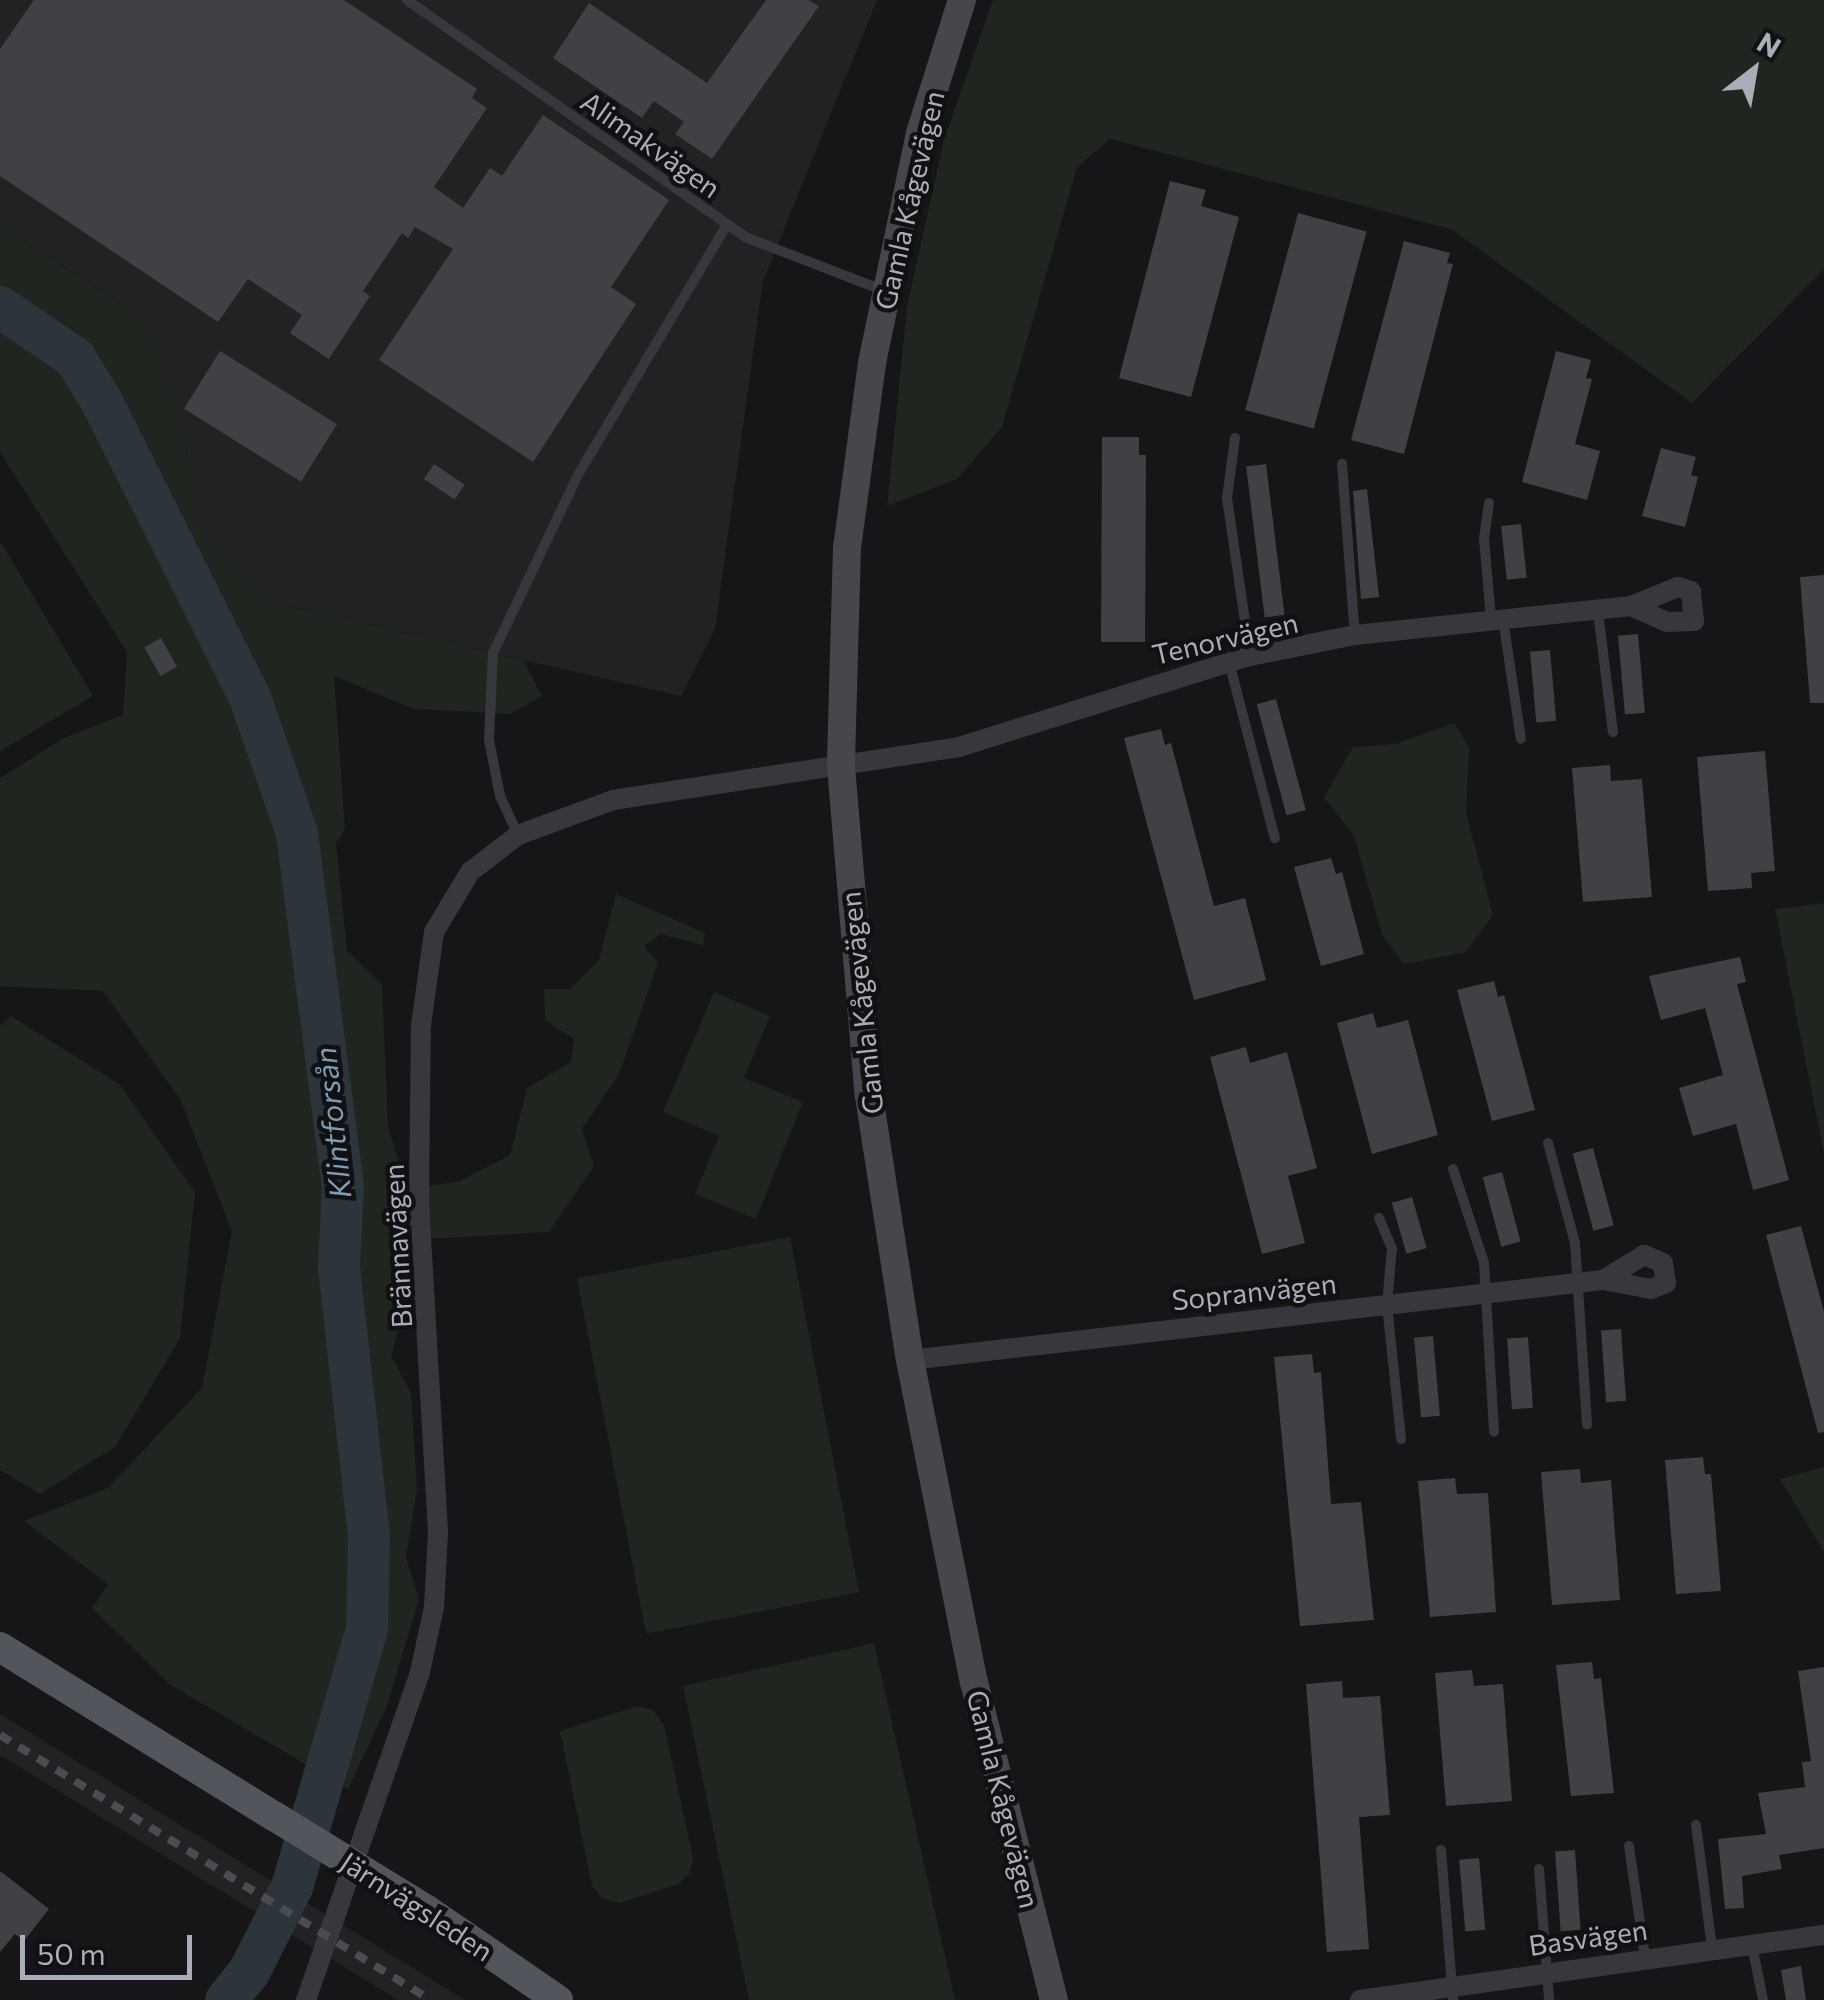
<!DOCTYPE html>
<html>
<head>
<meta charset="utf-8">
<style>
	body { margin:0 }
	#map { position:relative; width:1824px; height:2000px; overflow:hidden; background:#161618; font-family:Commissioner,sans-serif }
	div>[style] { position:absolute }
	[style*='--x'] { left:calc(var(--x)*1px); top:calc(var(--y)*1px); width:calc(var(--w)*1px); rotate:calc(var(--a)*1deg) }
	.built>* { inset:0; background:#222225 }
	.green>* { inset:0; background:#1e261f; transform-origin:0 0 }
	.river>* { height:42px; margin:-21px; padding:0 21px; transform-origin:21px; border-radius:21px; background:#2c353c }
	.building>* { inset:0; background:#404145; transform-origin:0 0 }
	.lane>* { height:10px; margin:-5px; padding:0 5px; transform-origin:5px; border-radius:5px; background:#37383d }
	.street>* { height:20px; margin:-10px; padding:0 10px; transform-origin:10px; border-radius:10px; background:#37383d }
	.secondary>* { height:28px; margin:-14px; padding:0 14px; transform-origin:14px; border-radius:14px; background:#45474d }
	.primary>* { height:30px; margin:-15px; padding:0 15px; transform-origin:15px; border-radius:15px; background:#53555c }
	.rail>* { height:8px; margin-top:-4px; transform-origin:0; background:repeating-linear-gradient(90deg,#4a4c52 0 12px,transparent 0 22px) }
	.primary-bridge>* { height:30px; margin:-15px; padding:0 15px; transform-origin:15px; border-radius:15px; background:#53555c }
	span { translate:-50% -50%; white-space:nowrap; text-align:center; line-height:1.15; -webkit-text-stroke:9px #111113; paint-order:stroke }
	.street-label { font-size:28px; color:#a8adb8 }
	.water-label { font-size:30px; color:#7f9bb3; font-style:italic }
	.north { position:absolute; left:1704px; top:20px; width:100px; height:100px; -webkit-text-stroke:8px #111113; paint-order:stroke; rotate:31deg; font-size:28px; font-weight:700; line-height:40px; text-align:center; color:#a8adb8 }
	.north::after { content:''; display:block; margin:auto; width:35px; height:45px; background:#a8adb8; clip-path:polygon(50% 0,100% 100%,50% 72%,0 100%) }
	.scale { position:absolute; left:20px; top:1935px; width:172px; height:45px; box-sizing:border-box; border:5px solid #a8adb8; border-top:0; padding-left:12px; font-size:30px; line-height:35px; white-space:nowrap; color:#a8adb8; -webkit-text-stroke:8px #111113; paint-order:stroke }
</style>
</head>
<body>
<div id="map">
	<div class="built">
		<div style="clip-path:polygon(0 0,877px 0,763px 281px,715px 629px,681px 696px,270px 602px,201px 538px,178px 405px,145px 319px,0 226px)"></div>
		<div style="clip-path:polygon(0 1714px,465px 2000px,398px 2000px,0 1755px)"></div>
	</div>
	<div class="green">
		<div style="clip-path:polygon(993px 0,1824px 0,1824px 269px,1692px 403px,1451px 229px,1110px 139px,1077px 167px,1002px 427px,957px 479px,887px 506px,907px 306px,944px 140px)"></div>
		<div style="clip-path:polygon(0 226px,145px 319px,178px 405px,201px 537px,270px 602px,523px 660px,542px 696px,510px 714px,414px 709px,334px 676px,345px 829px,336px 843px,347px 951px,382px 985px,388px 1126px,407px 1190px,460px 1181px,510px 1155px,527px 1088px,571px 1062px,574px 1039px,545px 1020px,544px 989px,570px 989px,599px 960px,616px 894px,705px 933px,703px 945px,661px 934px,644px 946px,658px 963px,619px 1074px,582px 1129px,594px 1166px,549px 1232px,409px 1240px,409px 1291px,391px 1356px,411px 1393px,417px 1489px,406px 1557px,419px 1599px,387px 1706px,348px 1789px,169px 1684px,92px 1608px,108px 1584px,24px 1521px,108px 1488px,202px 1388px,232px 1231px,180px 1099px,103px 991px,0 986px,0 778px,64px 738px,123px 715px,127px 652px,0 452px)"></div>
		<div style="clip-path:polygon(0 541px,93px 696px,0 751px)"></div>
		<div style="clip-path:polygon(1455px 723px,1469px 748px,1466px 813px,1493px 915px,1466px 952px,1404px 964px,1382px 935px,1354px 836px,1324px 797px,1353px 747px,1395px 744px)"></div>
		<div style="clip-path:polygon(1824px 903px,1824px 1153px,1775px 909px)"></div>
		<div style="clip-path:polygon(714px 992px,770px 1016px,744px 1078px,803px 1102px,756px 1219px,695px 1194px,719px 1136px,663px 1112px)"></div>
		<div style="clip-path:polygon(11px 1016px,119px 1084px,195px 1192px,180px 1338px,115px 1447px,40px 1494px,0 1470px,0 1026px)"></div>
		<div style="left:790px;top:1237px;width:362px;height:217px;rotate:79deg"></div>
		<div style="clip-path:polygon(1824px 1467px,1824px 1552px,1780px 1479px)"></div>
		<div style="clip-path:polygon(874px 1643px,955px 2000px,749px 2000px,683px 1686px)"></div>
		<div style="clip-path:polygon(637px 1706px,653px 1710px,664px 1725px,693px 1857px,690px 1873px,679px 1884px,620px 1903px,603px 1899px,592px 1886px,560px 1731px)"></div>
	</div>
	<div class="river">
		<div style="--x:0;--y:307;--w:91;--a:34.2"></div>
		<div style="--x:75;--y:358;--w:52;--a:58.5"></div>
		<div style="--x:102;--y:402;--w:331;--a:63.4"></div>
		<div style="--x:250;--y:698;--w:143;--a:70.8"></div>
		<div style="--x:297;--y:833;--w:355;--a:82.6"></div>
		<div style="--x:343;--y:1185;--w:83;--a:92.8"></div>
		<div style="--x:339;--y:1268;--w:269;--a:83.6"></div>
		<div style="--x:369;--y:1535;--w:94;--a:91.2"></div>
		<div style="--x:367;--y:1629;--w:269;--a:106.2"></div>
		<div style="--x:292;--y:1887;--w:95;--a:116.8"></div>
		<div style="--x:249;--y:1972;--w:36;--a:129"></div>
	</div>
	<div class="building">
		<div style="clip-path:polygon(34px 0,344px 0,477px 89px,472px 98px,487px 108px,434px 187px,463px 208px,490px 168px,502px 176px,543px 115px,669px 200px,611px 287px,636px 304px,533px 462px,379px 360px,453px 249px,415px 227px,408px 238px,402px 233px,363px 291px,370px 296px,329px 359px,290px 333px,302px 315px,248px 279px,218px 322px,0 176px,0 49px)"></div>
		<div style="clip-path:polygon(766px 0,808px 0,819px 6px,712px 159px,675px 134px,684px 122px,654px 101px,642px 118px,553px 58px,589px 3px,707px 83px)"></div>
		<div style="clip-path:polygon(1170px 181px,1206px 190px,1201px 206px,1239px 217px,1191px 397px,1119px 378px)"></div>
		<div style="left:1298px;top:213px;width:71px;height:204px;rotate:15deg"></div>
		<div style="clip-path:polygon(1404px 241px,1450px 253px,1447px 263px,1453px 264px,1404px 454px,1351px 440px)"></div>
		<div style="left:220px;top:351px;width:138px;height:68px;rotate:32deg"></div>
		<div style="clip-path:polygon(1556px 351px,1591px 360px,1586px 378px,1592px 379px,1575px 444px,1600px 451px,1587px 500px,1522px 482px)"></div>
		<div style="clip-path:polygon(1102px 437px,1139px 437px,1139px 455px,1146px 455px,1145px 642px,1101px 642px)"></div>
		<div style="clip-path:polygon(1661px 448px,1696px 457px,1691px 475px,1698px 477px,1685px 527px,1642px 516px)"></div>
		<div style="left:434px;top:464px;width:37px;height:18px;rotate:34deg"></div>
		<div style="left:1266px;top:464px;width:152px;height:20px;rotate:83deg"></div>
		<div style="clip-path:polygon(1367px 489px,1379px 597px,1361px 599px,1353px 491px)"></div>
		<div style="left:1521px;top:524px;width:54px;height:20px;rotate:84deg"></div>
		<div style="clip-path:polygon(1824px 575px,1824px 703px,1810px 703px,1800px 577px)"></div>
		<div style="left:1638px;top:634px;width:79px;height:20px;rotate:85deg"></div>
		<div style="left:161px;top:638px;width:33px;height:19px;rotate:61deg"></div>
		<div style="left:1550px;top:650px;width:71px;height:20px;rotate:85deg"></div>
		<div style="left:1276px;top:699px;width:115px;height:20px;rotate:75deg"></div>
		<div style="clip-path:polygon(1161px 729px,1165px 745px,1171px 743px,1214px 906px,1245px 898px,1266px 980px,1194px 1000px,1124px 738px)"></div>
		<div style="clip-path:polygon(1765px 751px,1775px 871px,1751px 873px,1752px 888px,1708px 891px,1697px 757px)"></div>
		<div style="clip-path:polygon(1610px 765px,1611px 781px,1642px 779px,1652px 897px,1583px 902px,1572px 768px)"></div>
		<div style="clip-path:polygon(1331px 858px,1336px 874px,1342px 872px,1364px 954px,1321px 966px,1294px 867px)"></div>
		<div style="clip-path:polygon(1740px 957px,1746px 982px,1737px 984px,1789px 1180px,1753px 1190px,1736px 1124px,1693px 1136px,1679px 1088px,1723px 1075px,1705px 1008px,1661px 1020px,1649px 976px)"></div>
		<div style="clip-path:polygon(1494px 981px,1498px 997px,1504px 995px,1535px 1110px,1492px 1121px,1457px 990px)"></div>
		<div style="clip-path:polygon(1373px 1013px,1377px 1028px,1408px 1020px,1438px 1135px,1372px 1154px,1337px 1023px)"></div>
		<div style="clip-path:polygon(1246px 1047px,1250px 1063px,1287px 1052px,1317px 1168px,1288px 1176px,1305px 1243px,1262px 1254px,1210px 1057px)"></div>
		<div style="left:1593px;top:1148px;width:80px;height:21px;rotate:75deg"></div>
		<div style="left:1502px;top:1172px;width:72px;height:20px;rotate:75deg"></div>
		<div style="left:1412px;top:1197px;width:53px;height:21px;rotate:74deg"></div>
		<div style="clip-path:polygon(1801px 1226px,1824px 1312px,1824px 1432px,1818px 1433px,1766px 1235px)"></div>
		<div style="left:1621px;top:1329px;width:72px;height:20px;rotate:86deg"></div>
		<div style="left:1433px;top:1336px;width:80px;height:19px;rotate:85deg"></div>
		<div style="left:1528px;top:1337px;width:71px;height:21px;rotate:86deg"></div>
		<div style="clip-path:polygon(1312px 1354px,1314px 1373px,1321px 1372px,1331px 1504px,1361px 1502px,1374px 1620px,1300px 1626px,1274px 1357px)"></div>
		<div style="clip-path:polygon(1703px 1457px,1705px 1474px,1711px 1474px,1721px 1591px,1676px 1594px,1665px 1460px)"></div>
		<div style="clip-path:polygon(1580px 1469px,1581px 1483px,1611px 1480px,1620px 1600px,1552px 1605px,1541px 1472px)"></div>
		<div style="clip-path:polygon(1455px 1478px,1457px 1494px,1488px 1493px,1496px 1612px,1430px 1617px,1418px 1481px)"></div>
		<div style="clip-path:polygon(1592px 1662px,1594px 1679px,1601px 1678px,1614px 1793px,1571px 1796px,1556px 1665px)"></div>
		<div style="clip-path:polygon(1824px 1667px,1824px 1848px,1779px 1855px,1782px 1869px,1742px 1876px,1744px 1908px,1725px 1909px,1718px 1839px,1766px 1834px,1758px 1793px,1805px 1787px,1802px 1762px,1811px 1761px,1798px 1671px)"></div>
		<div style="clip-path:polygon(1472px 1670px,1474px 1686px,1503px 1684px,1512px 1801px,1446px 1806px,1435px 1673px)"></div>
		<div style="clip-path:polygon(1342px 1681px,1343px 1698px,1380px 1696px,1390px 1815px,1359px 1817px,1369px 1949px,1327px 1952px,1306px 1684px)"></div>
		<div style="left:1575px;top:1850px;width:80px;height:20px;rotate:86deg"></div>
		<div style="left:1479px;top:1858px;width:72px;height:20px;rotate:85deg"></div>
		<div style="clip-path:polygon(0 1871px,49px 1909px,24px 1941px,15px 1934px,0 1952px)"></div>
		<div style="clip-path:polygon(1801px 1966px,1806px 2000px,1786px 2000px,1781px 1970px)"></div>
	</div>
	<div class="lane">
		<div style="--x:407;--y:0;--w:413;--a:35"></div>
		<div style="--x:745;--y:237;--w:150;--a:21.1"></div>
		<div style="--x:1235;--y:438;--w:61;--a:97.6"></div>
		<div style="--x:1227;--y:498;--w:160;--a:81.7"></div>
		<div style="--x:1342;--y:464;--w:171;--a:85.7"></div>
		<div style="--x:1489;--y:503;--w:35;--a:98"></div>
		<div style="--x:1484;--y:538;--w:82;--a:85.1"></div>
		<div style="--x:1598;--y:612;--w:121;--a:82.9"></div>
		<div style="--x:1503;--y:619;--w:121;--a:81.5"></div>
		<div style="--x:1229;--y:662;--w:182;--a:75.4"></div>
		<div style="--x:518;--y:835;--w:43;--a:-114.8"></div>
		<div style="--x:500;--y:796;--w:57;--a:-101.1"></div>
		<div style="--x:489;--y:740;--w:87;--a:-87.4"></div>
		<div style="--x:493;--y:653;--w:199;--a:-64.5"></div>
		<div style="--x:579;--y:473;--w:289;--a:-59.2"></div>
		<div style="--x:1548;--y:1143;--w:104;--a:74.9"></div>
		<div style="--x:1575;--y:1243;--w:182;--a:86.2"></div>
		<div style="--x:1453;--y:1169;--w:99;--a:71.7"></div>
		<div style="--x:1484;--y:1263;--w:169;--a:86.6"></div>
		<div style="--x:1379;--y:1218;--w:33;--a:67"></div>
		<div style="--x:1392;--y:1248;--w:57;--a:95"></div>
		<div style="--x:1387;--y:1305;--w:135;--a:84"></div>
		<div style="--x:1696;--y:1825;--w:125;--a:82.6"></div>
		<div style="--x:1629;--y:1846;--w:112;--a:81.8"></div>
		<div style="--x:1441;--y:1850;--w:150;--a:85.4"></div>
		<div style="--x:1539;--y:1869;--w:131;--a:85.6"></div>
		<div style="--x:1752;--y:1945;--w:56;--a:78.7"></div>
	</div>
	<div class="street">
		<div style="--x:910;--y:1360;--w:698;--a:-6.59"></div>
		<div style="--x:1603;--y:1280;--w:49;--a:10.6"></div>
		<div style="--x:1651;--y:1289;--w:16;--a:-22"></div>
		<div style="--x:1666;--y:1283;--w:20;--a:-99"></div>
		<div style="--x:1663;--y:1263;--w:21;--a:-157"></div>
		<div style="--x:1644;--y:1255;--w:48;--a:148.6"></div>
		<div style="--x:306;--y:2000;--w:347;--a:-70.8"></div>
		<div style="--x:420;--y:1672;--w:66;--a:-77.8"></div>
		<div style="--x:434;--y:1607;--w:75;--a:-86.9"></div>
		<div style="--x:438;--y:1532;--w:330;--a:-93.3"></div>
		<div style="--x:419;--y:1203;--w:178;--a:-89.4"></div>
		<div style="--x:421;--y:1025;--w:94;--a:-82"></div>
		<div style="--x:434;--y:932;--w:70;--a:-59"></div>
		<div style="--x:470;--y:872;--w:61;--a:-37.6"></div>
		<div style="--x:518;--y:835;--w:101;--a:-20.2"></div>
		<div style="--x:613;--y:800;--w:350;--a:-8.7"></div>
		<div style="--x:959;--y:747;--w:305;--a:-17.4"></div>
		<div style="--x:1250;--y:656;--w:107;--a:-11.3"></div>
		<div style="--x:1355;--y:635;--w:278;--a:-6"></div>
		<div style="--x:1631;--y:606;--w:39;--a:24"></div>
		<div style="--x:1667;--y:622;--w:27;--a:-2"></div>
		<div style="--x:1694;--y:621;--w:30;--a:-96"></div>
		<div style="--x:1691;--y:591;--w:14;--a:-163"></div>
		<div style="--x:1678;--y:587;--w:51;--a:158"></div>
		<div style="--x:1360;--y:2000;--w:469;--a:-8"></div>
	</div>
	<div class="secondary">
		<div style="--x:962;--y:0;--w:139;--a:107.5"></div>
		<div style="--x:920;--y:133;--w:235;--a:101.8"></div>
		<div style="--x:872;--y:363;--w:186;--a:97.7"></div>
		<div style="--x:847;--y:547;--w:219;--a:91.6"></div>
		<div style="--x:841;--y:766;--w:331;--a:85.2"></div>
		<div style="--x:869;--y:1096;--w:267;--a:81.2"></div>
		<div style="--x:910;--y:1360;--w:328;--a:78.8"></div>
		<div style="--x:974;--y:1682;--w:328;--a:75.9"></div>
	</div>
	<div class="primary">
		<div style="--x:0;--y:1647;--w:322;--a:31.7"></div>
		<div style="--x:427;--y:1910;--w:159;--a:34.5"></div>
	</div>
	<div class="rail">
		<div style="--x:0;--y:1735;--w:506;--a:31.59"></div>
	</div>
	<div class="primary-bridge">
		<div style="--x:274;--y:1816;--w:180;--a:31.6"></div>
	</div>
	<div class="street-label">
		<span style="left:651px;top:144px;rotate:35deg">Alimakvägen</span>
		<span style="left:909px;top:200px;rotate:-77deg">Gamla Kågevägen</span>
		<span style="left:1225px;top:638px;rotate:-13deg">Tenorvägen</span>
		<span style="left:861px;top:1003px;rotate:-96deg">Gamla Kågevägen</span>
		<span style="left:397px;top:1246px;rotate:-93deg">Brännavägen</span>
		<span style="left:1254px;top:1291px;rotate:-6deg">Sopranvägen</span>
		<span style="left:1004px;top:1799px;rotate:76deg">Gamla Kågevägen</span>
		<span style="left:417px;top:1906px;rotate:33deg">Järnvägsleden</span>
		<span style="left:1588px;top:1937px;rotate:-8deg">Basvägen</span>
	</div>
	<div class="water-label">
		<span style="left:332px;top:1123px;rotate:-96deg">Klintforsån</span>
	</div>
	<div class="north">N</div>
	<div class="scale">50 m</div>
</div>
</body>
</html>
